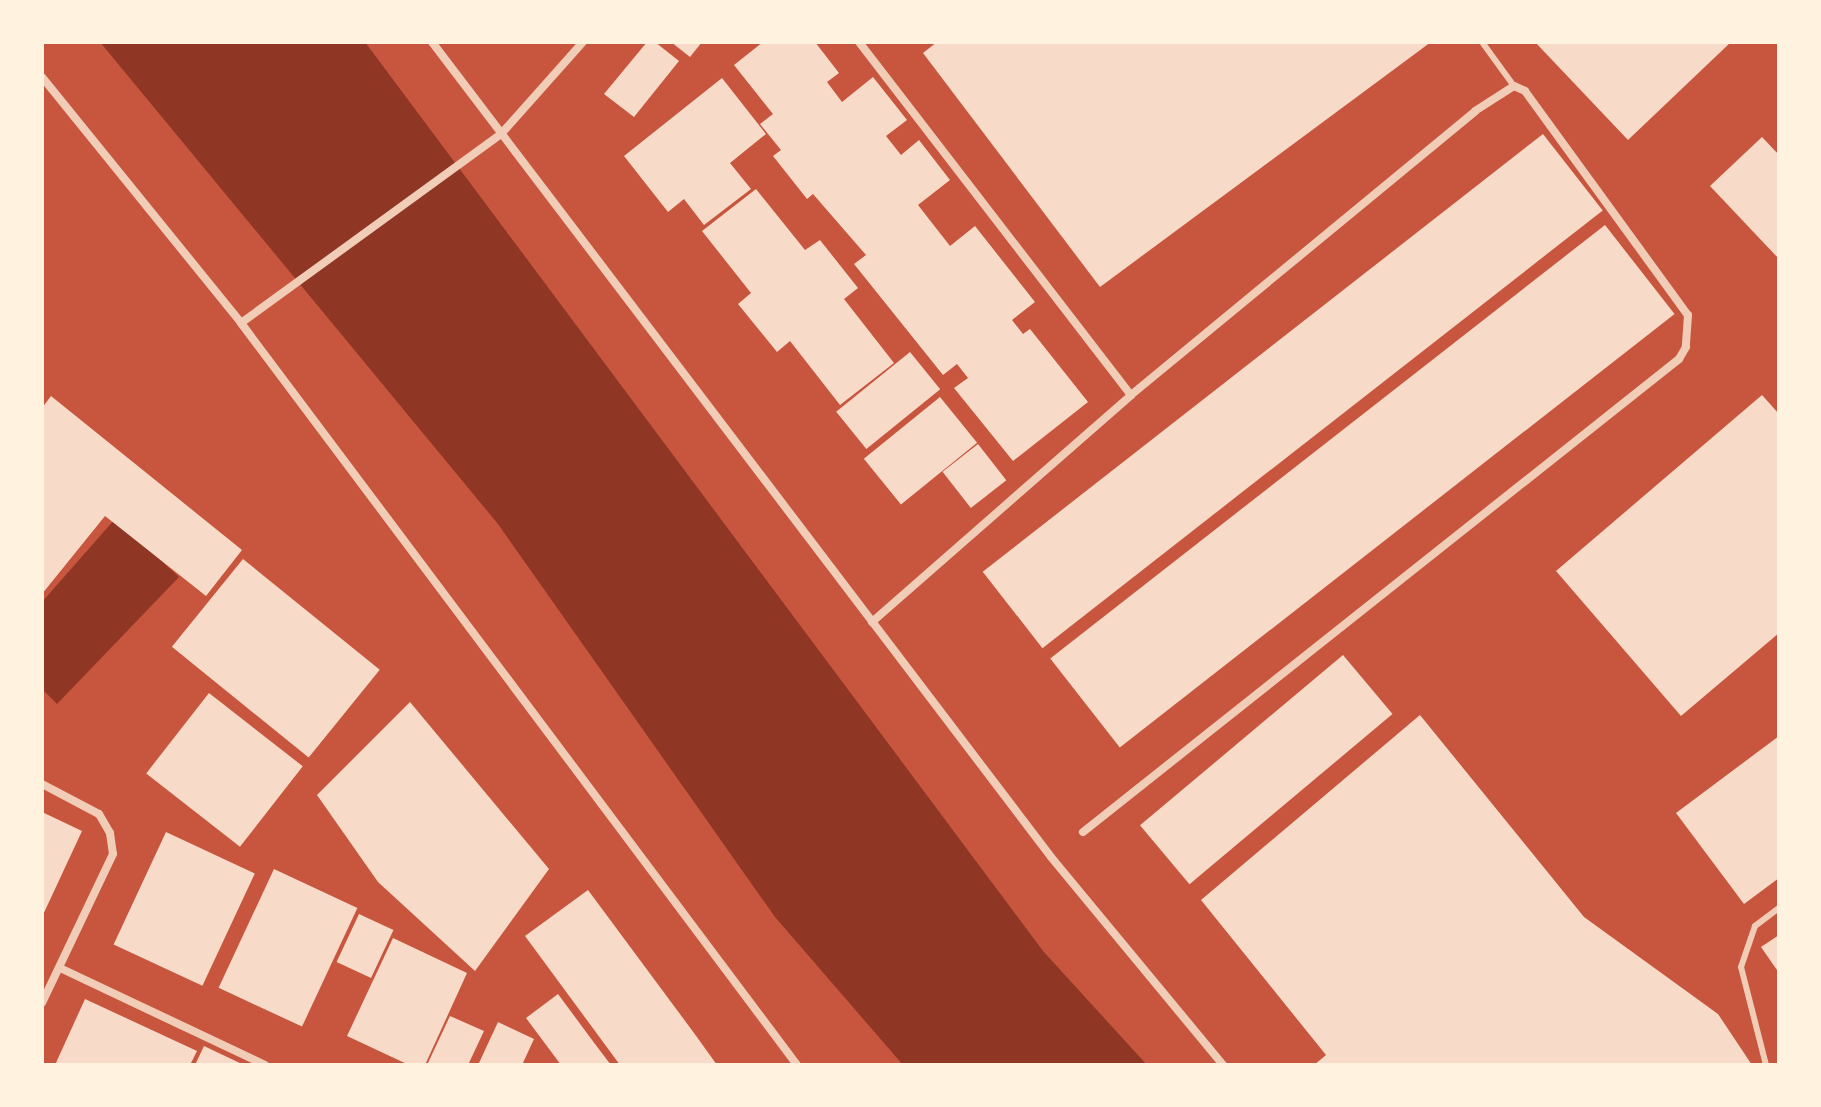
<!DOCTYPE html>
<html>
<head>
<meta charset="utf-8">
<style>
	body { margin:0 }
	#map { position:relative; width:1821px; height:1107px; overflow:hidden; background:#c8553d; font-family:Rubik,sans-serif }
	div>[style] { position:absolute }
	[style*='--x'] { left:calc(var(--x)*1px); top:calc(var(--y)*1px); width:calc(var(--w)*1px); rotate:calc(var(--a)*1deg) }
	.water>* { inset:0; background:#8f3625 }
	.building>* { inset:0; background:#f7dbc8; transform-origin:0 0 }
	.service>* { height:6px; margin:-3px; padding:0 3px; transform-origin:3px; border-radius:3px; background:#f1ccb7 }
	.minor>* { height:8px; margin:-4px; padding:0 4px; transform-origin:4px; border-radius:4px; background:#f1ccb7 }
	span { translate:-50% -50%; white-space:nowrap; text-align:center; line-height:1.15; -webkit-text-stroke:6px #fff3e0; paint-order:stroke }
	.frame { position:absolute; inset:0; border:44px solid #fff3e0; pointer-events:none }
</style>
</head>
<body>
<div id="map">
	<div class="water">
		<div style="clip-path:polygon(100px 42px,365px 42px,1043px 951px,1147px 1065px,903px 1065px,775px 917px,498px 524px)"></div>
		<div style="clip-path:polygon(115px 519px,179px 577px,57px 704px,42px 689px,42px 602px)"></div>
	</div>
	<div class="building">
		<div style="clip-path:polygon(647px 42px,655px 42px,679px 61px,634px 117px,604px 94px)"></div>
		<div style="clip-path:polygon(671px 42px,702px 42px,690px 57px)"></div>
		<div style="clip-path:polygon(763px 42px,815px 42px,839px 73px,827px 82px,842px 102px,873px 77px,907px 120px,886px 136px,901px 155px,919px 140px,950px 180px,918px 205px,950px 246px,975px 226px,1035px 302px,1012px 320px,1023px 334px,1030px 329px,1088px 402px,1013px 461px,954px 388px,968px 378px,957px 364px,943px 375px,854px 264px,866px 255px,813px 194px,807px 199px,773px 156px,781px 150px,760px 124px,773px 114px,734px 65px)"></div>
		<div style="clip-path:polygon(937px 42px,1431px 42px,1100px 287px,923px 53px)"></div>
		<div style="clip-path:polygon(1535px 42px,1731px 42px,1628px 140px)"></div>
		<div style="clip-path:polygon(722px 78px,766px 134px,730px 163px,751px 189px,704px 225px,684px 199px,668px 212px,624px 156px)"></div>
		<div style="left:1543px;top:134px;width:97px;height:711px;rotate:52deg"></div>
		<div style="clip-path:polygon(1762px 137px,1779px 155px,1779px 259px,1710px 186px)"></div>
		<div style="clip-path:polygon(756px 189px,805px 250px,820px 240px,858px 288px,844px 299px,894px 363px,840px 405px,790px 341px,777px 352px,738px 304px,751px 293px,702px 231px)"></div>
		<div style="left:1605px;top:225px;width:113px;height:704px;rotate:52deg"></div>
		<div style="left:910px;top:352px;width:48px;height:95px;rotate:51deg"></div>
		<div style="clip-path:polygon(1762px 395px,1779px 414px,1779px 633px,1681px 716px,1556px 571px)"></div>
		<div style="clip-path:polygon(51px 396px,242px 550px,206px 596px,105px 516px,42px 594px,42px 408px)"></div>
		<div style="left:940px;top:397px;width:59px;height:98px;rotate:51deg"></div>
		<div style="left:978px;top:444px;width:46px;height:45px;rotate:52deg"></div>
		<div style="left:243px;top:559px;width:176px;height:113px;rotate:39deg"></div>
		<div style="left:1343px;top:655px;width:77px;height:265px;rotate:50deg"></div>
		<div style="left:209px;top:693px;width:119px;height:102px;rotate:38deg"></div>
		<div style="clip-path:polygon(410px 702px,549px 869px,475px 971px,378px 882px,317px 795px)"></div>
		<div style="clip-path:polygon(1420px 715px,1584px 917px,1718px 1014px,1752px 1065px,1314px 1065px,1326px 1055px,1201px 900px)"></div>
		<div style="clip-path:polygon(1779px 736px,1779px 878px,1744px 904px,1676px 813px)"></div>
		<div style="clip-path:polygon(42px 812px,82px 831px,42px 917px)"></div>
		<div style="left:166px;top:832px;width:98px;height:124px;rotate:25deg"></div>
		<div style="left:274px;top:869px;width:92px;height:131px;rotate:25deg"></div>
		<div style="clip-path:polygon(588px 890px,694px 1033px,717px 1065px,620px 1065px,525px 936px)"></div>
		<div style="left:359px;top:914px;width:38px;height:53px;rotate:25deg"></div>
		<div style="clip-path:polygon(1779px 935px,1779px 973px,1761px 947px)"></div>
		<div style="clip-path:polygon(393px 938px,467px 973px,425px 1065px,409px 1065px,347px 1036px)"></div>
		<div style="clip-path:polygon(558px 994px,595px 1044px,611px 1065px,561px 1065px,526px 1018px)"></div>
		<div style="clip-path:polygon(85px 999px,197px 1051px,190px 1065px,55px 1065px)"></div>
		<div style="clip-path:polygon(450px 1016px,484px 1031px,468px 1065px,427px 1065px)"></div>
		<div style="clip-path:polygon(498px 1022px,534px 1039px,522px 1065px,479px 1063px)"></div>
		<div style="clip-path:polygon(204px 1046px,244px 1065px,195px 1065px)"></div>
	</div>
	<div class="service">
		<div style="--x:1482;--y:42;--w:54;--a:54"></div>
		<div style="--x:1766;--y:1065;--w:101;--a:-104.3"></div>
		<div style="--x:1741;--y:967;--w:43;--a:-71.1"></div>
		<div style="--x:1755;--y:926;--w:30;--a:-37"></div>
	</div>
	<div class="minor">
		<div style="--x:432;--y:42;--w:1023;--a:52.78"></div>
		<div style="--x:1051;--y:857;--w:270;--a:50.4"></div>
		<div style="--x:859;--y:42;--w:446;--a:52.4"></div>
		<div style="--x:42;--y:77;--w:316;--a:51"></div>
		<div style="--x:241;--y:323;--w:927;--a:53.15"></div>
		<div style="--x:241;--y:323;--w:321;--a:-36"></div>
		<div style="--x:501;--y:134;--w:123;--a:-48.3"></div>
		<div style="--x:872;--y:622;--w:344;--a:-41.2"></div>
		<div style="--x:1131;--y:395;--w:446;--a:-39.5"></div>
		<div style="--x:1475;--y:111;--w:46;--a:-32.7"></div>
		<div style="--x:1514;--y:86;--w:12;--a:24"></div>
		<div style="--x:1525;--y:91;--w:277;--a:54"></div>
		<div style="--x:1688;--y:315;--w:32;--a:94"></div>
		<div style="--x:1686;--y:347;--w:14;--a:120"></div>
		<div style="--x:1679;--y:359;--w:761;--a:141.56"></div>
		<div style="--x:42;--y:784;--w:64;--a:27.8"></div>
		<div style="--x:99;--y:814;--w:22;--a:60"></div>
		<div style="--x:110;--y:833;--w:21;--a:82"></div>
		<div style="--x:113;--y:854;--w:165;--a:115.5"></div>
		<div style="--x:60;--y:968;--w:227;--a:25.3"></div>
	</div>
	<div class="frame"></div>
</div>
</body>
</html>
